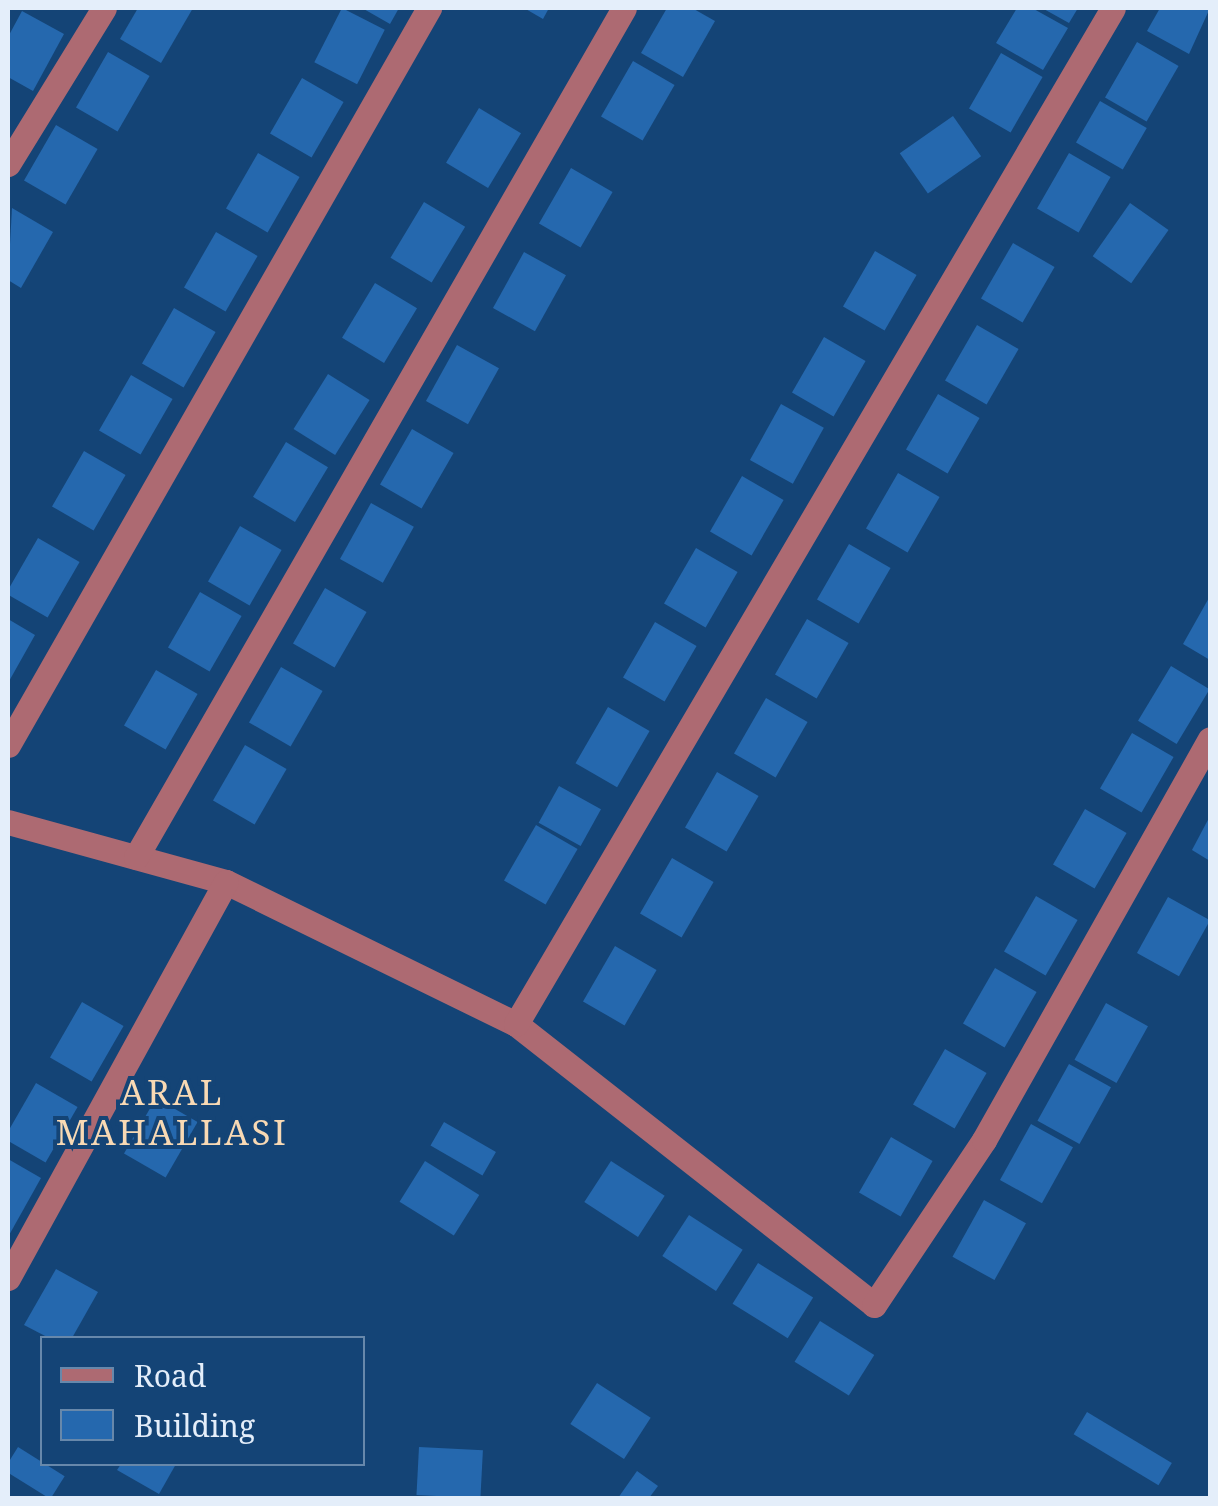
<!DOCTYPE html>
<html>
<head>
<meta charset="utf-8">
<style>
	body { margin:0 }
	#map { position:relative; width:1218px; height:1506px; overflow:hidden; background:#144476; font-family:"Noto Serif",serif }
	div>[style] { position:absolute }
	[style*='--x'] { left:calc(var(--x)*1px); top:calc(var(--y)*1px); width:calc(var(--w)*1px); rotate:calc(var(--a)*1deg) }
	.building>* { inset:0; background:#2568ae; transform-origin:0 0 }
	.minor>* { height:25px; margin:-12.5px; padding:0 12.5px; transform-origin:12.5px; border-radius:12.5px; background:#ad6a72 }
	span { translate:-50% -50%; white-space:nowrap; text-align:center; line-height:1.15; -webkit-text-stroke:8px #144476; paint-order:stroke }
	.neighbourhood-label { font-size:35px; color:#f8d9b4; letter-spacing:2.5px }
	.frame { position:absolute; inset:0; border:10px solid #e4eefa; pointer-events:none }
	.legend { position:absolute; left:40px; top:1336px; width:325px; height:130px; box-sizing:border-box; background:#144476; border:2px solid #6788ab; margin:0; padding:12px 18px; list-style:none; font-size:30px; color:#e4eefa }
	.legend li { display:flex; align-items:center; gap:20px; height:50px }
	.legend b { width:50px; border:2px solid #6788ab }
</style>
</head>
<body>
<div id="map">
	<div class="building">
		<div style="clip-path:polygon(138px 8px,193px 8px,161px 63px,120px 39px)"></div>
		<div style="left:342px;top:8px;width:48px;height:61px;rotate:27deg"></div>
		<div style="clip-path:polygon(362px 8px,399px 8px,390px 24px)"></div>
		<div style="clip-path:polygon(524px 8px,549px 8px,543px 19px)"></div>
		<div style="clip-path:polygon(667px 8px,692px 8px,715px 21px,683px 77px,641px 53px)"></div>
		<div style="clip-path:polygon(1017px 8px,1032px 8px,1068px 28px,1043px 70px,996px 43px)"></div>
		<div style="clip-path:polygon(1042px 8px,1078px 8px,1069px 23px)"></div>
		<div style="clip-path:polygon(1160px 8px,1210px 8px,1189px 54px,1147px 31px)"></div>
		<div style="clip-path:polygon(22px 11px,64px 34px,33px 91px,8px 77px,8px 37px)"></div>
		<div style="left:1137px;top:42px;width:48px;height:64px;rotate:30deg"></div>
		<div style="left:108px;top:52px;width:48px;height:64px;rotate:30deg"></div>
		<div style="left:1001px;top:53px;width:48px;height:64px;rotate:30deg"></div>
		<div style="left:633px;top:61px;width:48px;height:64px;rotate:30deg"></div>
		<div style="left:302px;top:78px;width:48px;height:64px;rotate:30deg"></div>
		<div style="left:1100px;top:101px;width:54px;height:48px;rotate:30deg"></div>
		<div style="left:479px;top:108px;width:49px;height:64px;rotate:31deg"></div>
		<div style="left:953px;top:116px;width:49px;height:65px;rotate:55deg"></div>
		<div style="left:56px;top:125px;width:48px;height:64px;rotate:30deg"></div>
		<div style="left:258px;top:153px;width:48px;height:64px;rotate:30deg"></div>
		<div style="left:1069px;top:153px;width:48px;height:64px;rotate:30deg"></div>
		<div style="left:571px;top:168px;width:48px;height:64px;rotate:30deg"></div>
		<div style="left:424px;top:202px;width:48px;height:65px;rotate:31deg"></div>
		<div style="left:1130px;top:203px;width:47px;height:65px;rotate:35deg"></div>
		<div style="clip-path:polygon(12px 208px,53px 232px,21px 288px,8px 280px)"></div>
		<div style="left:216px;top:232px;width:48px;height:64px;rotate:30deg"></div>
		<div style="left:1013px;top:243px;width:48px;height:64px;rotate:30deg"></div>
		<div style="left:875px;top:251px;width:48px;height:64px;rotate:30deg"></div>
		<div style="left:524px;top:252px;width:48px;height:64px;rotate:29deg"></div>
		<div style="left:375px;top:283px;width:49px;height:64px;rotate:31deg"></div>
		<div style="left:174px;top:308px;width:48px;height:64px;rotate:30deg"></div>
		<div style="left:977px;top:325px;width:48px;height:64px;rotate:30deg"></div>
		<div style="left:824px;top:337px;width:48px;height:64px;rotate:30deg"></div>
		<div style="left:457px;top:345px;width:48px;height:64px;rotate:29deg"></div>
		<div style="left:328px;top:374px;width:49px;height:65px;rotate:32deg"></div>
		<div style="left:131px;top:375px;width:48px;height:64px;rotate:30deg"></div>
		<div style="left:938px;top:394px;width:48px;height:64px;rotate:30deg"></div>
		<div style="left:781px;top:404px;width:49px;height:64px;rotate:29deg"></div>
		<div style="left:412px;top:429px;width:48px;height:64px;rotate:30deg"></div>
		<div style="left:286px;top:442px;width:49px;height:64px;rotate:31deg"></div>
		<div style="left:84px;top:451px;width:48px;height:64px;rotate:30deg"></div>
		<div style="left:898px;top:473px;width:48px;height:64px;rotate:30deg"></div>
		<div style="left:742px;top:476px;width:48px;height:64px;rotate:30deg"></div>
		<div style="left:371px;top:503px;width:49px;height:64px;rotate:29deg"></div>
		<div style="left:240px;top:526px;width:48px;height:64px;rotate:30deg"></div>
		<div style="left:38px;top:538px;width:48px;height:64px;rotate:30deg"></div>
		<div style="left:849px;top:544px;width:48px;height:64px;rotate:30deg"></div>
		<div style="left:696px;top:548px;width:48px;height:64px;rotate:30deg"></div>
		<div style="left:325px;top:588px;width:48px;height:64px;rotate:30deg"></div>
		<div style="left:200px;top:592px;width:48px;height:64px;rotate:30deg"></div>
		<div style="clip-path:polygon(1210px 596px,1210px 660px,1183px 644px)"></div>
		<div style="clip-path:polygon(8px 619px,35px 635px,8px 683px)"></div>
		<div style="left:807px;top:619px;width:48px;height:64px;rotate:30deg"></div>
		<div style="left:655px;top:622px;width:48px;height:64px;rotate:30deg"></div>
		<div style="left:1171px;top:666px;width:45px;height:64px;rotate:31deg"></div>
		<div style="left:281px;top:667px;width:48px;height:64px;rotate:30deg"></div>
		<div style="left:156px;top:670px;width:48px;height:64px;rotate:30deg"></div>
		<div style="left:766px;top:698px;width:48px;height:64px;rotate:30deg"></div>
		<div style="left:608px;top:707px;width:48px;height:65px;rotate:30deg"></div>
		<div style="left:1132px;top:733px;width:48px;height:64px;rotate:30deg"></div>
		<div style="left:245px;top:745px;width:48px;height:64px;rotate:30deg"></div>
		<div style="left:717px;top:772px;width:48px;height:64px;rotate:30deg"></div>
		<div style="left:559px;top:786px;width:48px;height:42px;rotate:29deg"></div>
		<div style="left:1085px;top:809px;width:48px;height:64px;rotate:30deg"></div>
		<div style="clip-path:polygon(1210px 816px,1210px 861px,1192px 850px)"></div>
		<div style="left:536px;top:825px;width:48px;height:64px;rotate:30deg"></div>
		<div style="left:672px;top:858px;width:48px;height:64px;rotate:30deg"></div>
		<div style="left:1036px;top:896px;width:48px;height:64px;rotate:30deg"></div>
		<div style="left:1168px;top:897px;width:48px;height:64px;rotate:29deg"></div>
		<div style="left:615px;top:946px;width:48px;height:64px;rotate:30deg"></div>
		<div style="left:995px;top:968px;width:48px;height:64px;rotate:30deg"></div>
		<div style="left:82px;top:1002px;width:48px;height:64px;rotate:30deg"></div>
		<div style="left:1106px;top:1003px;width:48px;height:65px;rotate:29deg"></div>
		<div style="left:945px;top:1049px;width:48px;height:64px;rotate:30deg"></div>
		<div style="left:1069px;top:1064px;width:48px;height:65px;rotate:29deg"></div>
		<div style="left:36px;top:1083px;width:48px;height:64px;rotate:30deg"></div>
		<div style="left:156px;top:1098px;width:48px;height:64px;rotate:30deg"></div>
		<div style="left:444px;top:1122px;width:60px;height:27px;rotate:30deg"></div>
		<div style="left:1031px;top:1124px;width:48px;height:64px;rotate:29deg"></div>
		<div style="left:891px;top:1137px;width:48px;height:64px;rotate:30deg"></div>
		<div style="clip-path:polygon(8px 1159px,41px 1178px,8px 1237px)"></div>
		<div style="left:425px;top:1161px;width:64px;height:48px;rotate:32deg"></div>
		<div style="left:611px;top:1161px;width:64px;height:49px;rotate:33deg"></div>
		<div style="left:984px;top:1200px;width:48px;height:65px;rotate:29deg"></div>
		<div style="left:689px;top:1215px;width:64px;height:49px;rotate:33deg"></div>
		<div style="left:758px;top:1263px;width:65px;height:48px;rotate:32deg"></div>
		<div style="clip-path:polygon(56px 1269px,98px 1292px,72px 1338px,49px 1338px,24px 1325px)"></div>
		<div style="left:820px;top:1321px;width:64px;height:48px;rotate:32deg"></div>
		<div style="left:597px;top:1383px;width:64px;height:49px;rotate:33deg"></div>
		<div style="left:1087px;top:1412px;width:99px;height:26px;rotate:31deg"></div>
		<div style="left:18px;top:1447px;width:55px;height:27px;rotate:32deg"></div>
		<div style="left:419px;top:1447px;width:64px;height:48px;rotate:3deg"></div>
		<div style="clip-path:polygon(121px 1464px,176px 1464px,159px 1494px,117px 1470px)"></div>
		<div style="clip-path:polygon(637px 1471px,658px 1486px,649px 1498px,618px 1498px)"></div>
	</div>
	<div class="minor">
		<div style="--x:8;--y:164;--w:183;--a:-58.4"></div>
		<div style="--x:8;--y:745;--w:849;--a:-60.26"></div>
		<div style="--x:8;--y:822;--w:226;--a:15.4"></div>
		<div style="--x:226;--y:882;--w:323;--a:26.1"></div>
		<div style="--x:516;--y:1024;--w:455;--a:38.1"></div>
		<div style="--x:874;--y:1305;--w:198;--a:-56.3"></div>
		<div style="--x:984;--y:1140;--w:460;--a:-60.6"></div>
		<div style="--x:136;--y:857;--w:979;--a:-60.11"></div>
		<div style="--x:516;--y:1024;--w:1178;--a:-59.56"></div>
		<div style="--x:8;--y:1278;--w:452;--a:-61.2"></div>
	</div>
	<div class="neighbourhood-label">
		<span style="left:172px;top:1112px">ARAL<br>MAHALLASI</span>
	</div>
	<div class="frame"></div>
	<ul class="legend">
	<li><b style="height:12px;background:#ad6a72"></b>Road</li>
	<li><b style="height:28px;background:#2568ae"></b>Building</li>
	</ul>
</div>
</body>
</html>
